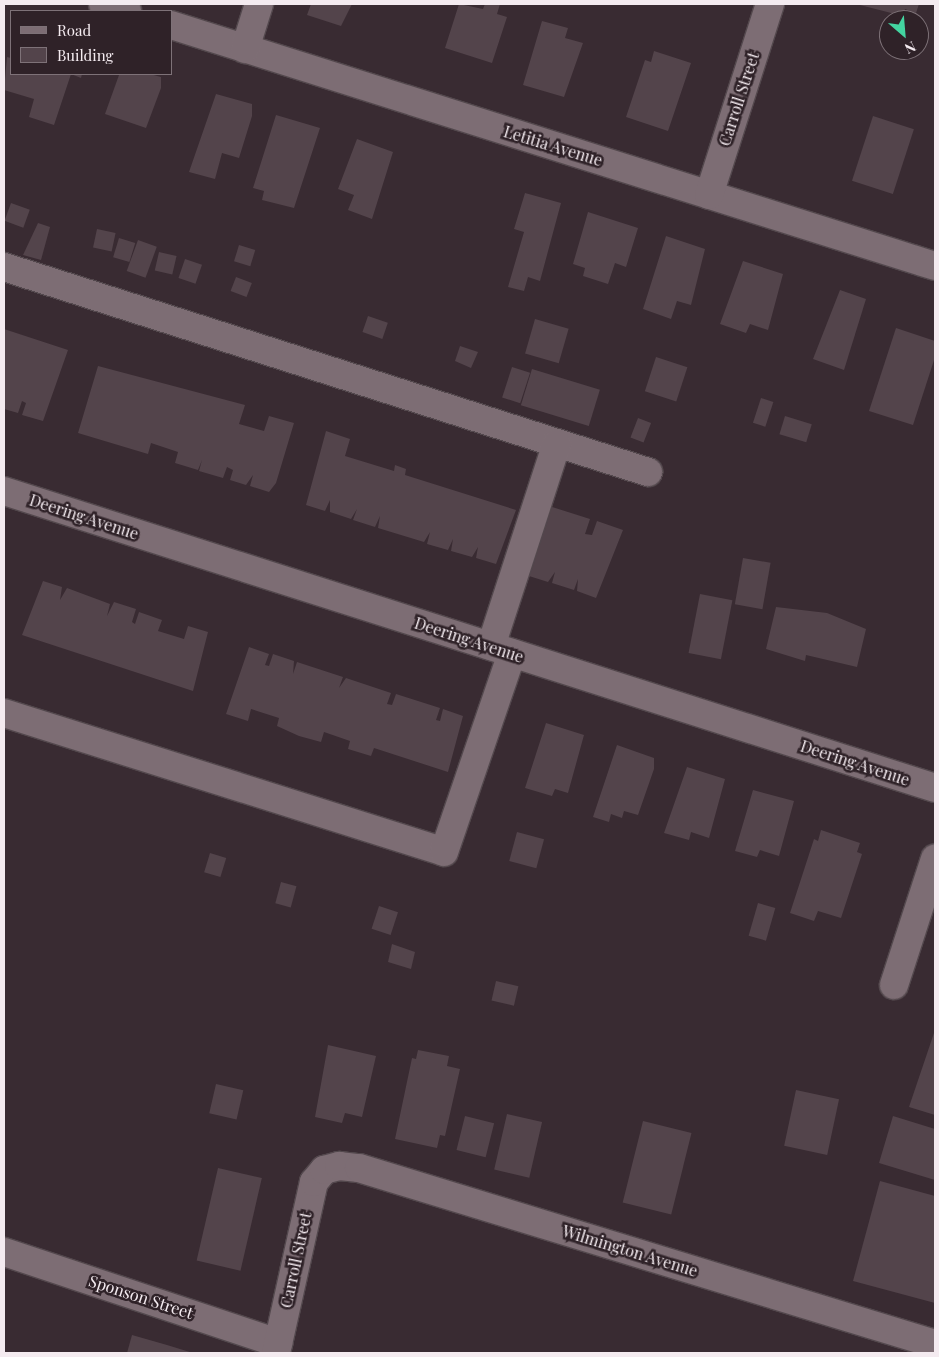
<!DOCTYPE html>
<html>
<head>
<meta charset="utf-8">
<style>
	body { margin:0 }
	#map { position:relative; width:939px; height:1357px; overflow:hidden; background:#392b32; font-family:"Playfair Display",serif }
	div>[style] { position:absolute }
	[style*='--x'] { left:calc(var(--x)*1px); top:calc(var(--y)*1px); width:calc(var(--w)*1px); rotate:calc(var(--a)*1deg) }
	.building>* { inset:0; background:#53444b; transform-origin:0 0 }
	.roads { filter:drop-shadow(1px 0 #53484d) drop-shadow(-1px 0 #53484d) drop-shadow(0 1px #53484d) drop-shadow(0 -1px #53484d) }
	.minor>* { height:28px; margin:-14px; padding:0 14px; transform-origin:14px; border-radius:14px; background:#7d6d74 }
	span { translate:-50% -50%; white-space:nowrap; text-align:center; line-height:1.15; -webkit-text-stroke:5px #2f2228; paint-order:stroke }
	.street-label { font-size:16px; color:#f4ebf0 }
	.frame { position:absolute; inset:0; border:5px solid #f4ebf0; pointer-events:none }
	.legend { position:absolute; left:10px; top:10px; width:162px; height:65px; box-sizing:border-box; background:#2f2228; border:1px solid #7e7278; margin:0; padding:6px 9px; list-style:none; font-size:15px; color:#f4ebf0 }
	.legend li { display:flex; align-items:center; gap:10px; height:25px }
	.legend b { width:25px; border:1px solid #7e7278 }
	.north { position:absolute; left:879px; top:10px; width:50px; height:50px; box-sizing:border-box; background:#2f2228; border:1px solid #7e7278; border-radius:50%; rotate:153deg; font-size:14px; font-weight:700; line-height:20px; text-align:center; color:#f4ebf0 }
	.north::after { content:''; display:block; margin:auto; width:18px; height:22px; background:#43d4a0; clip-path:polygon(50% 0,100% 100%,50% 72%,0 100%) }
</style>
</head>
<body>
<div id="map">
	<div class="building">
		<div style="clip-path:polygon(311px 4px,352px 4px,341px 26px,307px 15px)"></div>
		<div style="clip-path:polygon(459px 4px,483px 9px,485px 4px,500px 4px,497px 14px,507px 17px,492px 63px,445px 48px)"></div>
		<div style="clip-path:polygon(856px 4px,919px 4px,916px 13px,905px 9px,903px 16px)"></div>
		<div style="clip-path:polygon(542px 21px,568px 28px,565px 38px,583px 43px,564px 97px,523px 85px)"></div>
		<div style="clip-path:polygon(654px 51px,691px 63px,668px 131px,626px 117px,645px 60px,651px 62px)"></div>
		<div style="clip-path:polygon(7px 57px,11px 58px,11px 74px,82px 74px,81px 78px,71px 74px,54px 125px,29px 117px,34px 99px,4px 90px)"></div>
		<div style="clip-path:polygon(150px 74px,161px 77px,161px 88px,146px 128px,105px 114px,119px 75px)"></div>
		<div style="clip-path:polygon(216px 94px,252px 104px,252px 116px,239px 158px,222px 153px,215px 179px,189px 172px)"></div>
		<div style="clip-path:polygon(276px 115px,320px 128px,294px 208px,262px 200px,264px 191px,253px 188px)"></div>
		<div style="left:873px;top:116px;width:43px;height:68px;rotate:18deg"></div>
		<div style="clip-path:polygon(357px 139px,393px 152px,372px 219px,348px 210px,354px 195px,338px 189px)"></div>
		<div style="clip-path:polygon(525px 193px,561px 203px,540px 281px,528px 277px,524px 291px,508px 287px,524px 232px,514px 229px)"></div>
		<div style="left:11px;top:203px;width:20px;height:19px;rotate:20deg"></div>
		<div style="clip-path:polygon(588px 212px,638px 228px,626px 267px,615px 263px,608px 284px,583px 276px,585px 268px,573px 264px)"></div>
		<div style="clip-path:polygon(38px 223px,50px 227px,41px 260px,23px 255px)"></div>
		<div style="left:97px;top:229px;width:19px;height:19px;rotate:12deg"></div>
		<div style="clip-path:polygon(666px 236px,705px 249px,691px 305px,677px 301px,671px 319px,643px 309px)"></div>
		<div style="left:119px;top:238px;width:17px;height:20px;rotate:17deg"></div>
		<div style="left:138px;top:240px;width:20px;height:33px;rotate:20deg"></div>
		<div style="left:239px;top:245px;width:17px;height:17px;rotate:17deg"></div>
		<div style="left:159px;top:252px;width:18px;height:19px;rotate:13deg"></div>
		<div style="left:185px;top:259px;width:18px;height:20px;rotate:19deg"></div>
		<div style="clip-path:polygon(743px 261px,783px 274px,768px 330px,750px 324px,746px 333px,720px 324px)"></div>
		<div style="left:236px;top:277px;width:17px;height:15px;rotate:21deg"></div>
		<div style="clip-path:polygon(840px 290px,866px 299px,844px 370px,813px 359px)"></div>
		<div style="left:368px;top:316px;width:21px;height:17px;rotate:19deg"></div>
		<div style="left:535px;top:319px;width:35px;height:36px;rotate:16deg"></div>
		<div style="clip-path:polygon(896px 328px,935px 341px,935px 357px,913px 425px,869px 411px)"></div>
		<div style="clip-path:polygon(4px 329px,68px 350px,43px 421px,22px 415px,26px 403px,22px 401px,18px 413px,4px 409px)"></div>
		<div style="clip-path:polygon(460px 346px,478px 352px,471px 368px,455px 361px)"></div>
		<div style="left:656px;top:357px;width:33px;height:36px;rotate:18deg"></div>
		<div style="clip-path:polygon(98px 366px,245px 405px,239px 424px,264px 431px,269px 416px,294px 423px,276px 483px,269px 492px,250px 486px,253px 475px,246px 485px,230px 480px,233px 470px,227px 467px,223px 478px,199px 471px,202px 460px,198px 470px,175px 463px,178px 452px,151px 443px,148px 454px,78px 433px)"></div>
		<div style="left:512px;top:367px;width:19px;height:32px;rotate:18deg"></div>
		<div style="left:532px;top:369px;width:71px;height:38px;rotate:17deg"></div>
		<div style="left:761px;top:398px;width:13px;height:26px;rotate:18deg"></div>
		<div style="left:785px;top:416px;width:28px;height:19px;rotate:17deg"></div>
		<div style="left:638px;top:418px;width:14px;height:21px;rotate:21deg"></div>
		<div style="clip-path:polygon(326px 431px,350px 439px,345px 456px,394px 471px,395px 465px,406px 469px,405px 475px,516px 510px,496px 564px,476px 558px,478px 547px,472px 557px,451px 551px,453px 539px,448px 550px,427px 544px,430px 532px,424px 542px,378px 528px,380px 516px,375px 527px,353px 520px,357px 509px,351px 519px,330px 512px,330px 500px,325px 511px,306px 505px)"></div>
		<div style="clip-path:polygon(549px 506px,590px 519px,585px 534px,592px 535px,597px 521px,623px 530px,596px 598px,577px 591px,578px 579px,574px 590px,552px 583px,555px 572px,548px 582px,529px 576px,533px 565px,529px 564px)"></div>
		<div style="left:743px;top:558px;width:28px;height:47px;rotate:10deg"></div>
		<div style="clip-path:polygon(43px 581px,62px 587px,60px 600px,67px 588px,110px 604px,107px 616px,114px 602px,136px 609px,132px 622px,135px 624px,139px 612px,162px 620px,158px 631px,184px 639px,188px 626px,208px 632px,193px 691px,22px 635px)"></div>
		<div style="left:700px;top:594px;width:33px;height:60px;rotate:11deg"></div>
		<div style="clip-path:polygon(776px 607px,827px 613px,866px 629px,857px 667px,806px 655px,805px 661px,766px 649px)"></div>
		<div style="clip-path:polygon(249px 647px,269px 654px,265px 665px,269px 666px,273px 654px,294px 661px,293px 674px,297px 662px,343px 677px,339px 688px,346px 678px,391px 693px,387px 704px,392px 705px,396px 694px,440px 708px,436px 720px,440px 721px,443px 709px,463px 716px,448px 772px,374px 748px,371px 756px,348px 749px,350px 741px,324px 732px,321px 742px,299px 736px,277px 726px,279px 718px,251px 709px,248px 721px,226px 714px)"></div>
		<div style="clip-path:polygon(546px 723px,584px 735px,568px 793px,555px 789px,552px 796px,525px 788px)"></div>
		<div style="clip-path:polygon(617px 745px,654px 758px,654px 769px,638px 815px,624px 811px,622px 818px,611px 814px,609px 822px,593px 817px)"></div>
		<div style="clip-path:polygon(687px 767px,725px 779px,709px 838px,691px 832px,689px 840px,664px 833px)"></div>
		<div style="clip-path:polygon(753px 790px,794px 801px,779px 856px,760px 850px,757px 857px,735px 851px)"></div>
		<div style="clip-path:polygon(821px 830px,860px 843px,857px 852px,862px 854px,841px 918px,818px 911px,814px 921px,790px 913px,814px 839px,818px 841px)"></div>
		<div style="left:517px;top:832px;width:28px;height:30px;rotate:15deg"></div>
		<div style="left:210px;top:853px;width:17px;height:20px;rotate:17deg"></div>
		<div style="left:281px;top:882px;width:16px;height:22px;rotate:15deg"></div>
		<div style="left:758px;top:903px;width:18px;height:34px;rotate:16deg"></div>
		<div style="left:379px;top:906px;width:20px;height:24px;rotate:18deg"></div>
		<div style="clip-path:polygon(392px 944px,415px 952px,411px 969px,388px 962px)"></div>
		<div style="left:496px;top:981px;width:23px;height:20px;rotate:13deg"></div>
		<div style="clip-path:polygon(935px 1030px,935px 1115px,909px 1107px)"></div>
		<div style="clip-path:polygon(328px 1045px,376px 1056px,362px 1117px,345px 1113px,342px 1123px,315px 1117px)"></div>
		<div style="clip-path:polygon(418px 1050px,449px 1056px,447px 1066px,460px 1069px,445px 1136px,440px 1135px,437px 1148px,395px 1139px,412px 1058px,416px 1059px)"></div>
		<div style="left:216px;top:1084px;width:28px;height:30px;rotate:13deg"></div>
		<div style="left:796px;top:1090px;width:44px;height:57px;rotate:12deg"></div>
		<div style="left:507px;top:1114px;width:36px;height:57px;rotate:13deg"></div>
		<div style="left:465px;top:1116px;width:30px;height:35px;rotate:14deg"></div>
		<div style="clip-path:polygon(893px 1116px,935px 1129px,935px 1180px,879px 1163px)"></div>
		<div style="left:643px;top:1121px;width:50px;height:84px;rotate:14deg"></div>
		<div style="left:218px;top:1168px;width:45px;height:95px;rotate:13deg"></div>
		<div style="clip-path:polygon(880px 1181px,935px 1196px,935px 1303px,853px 1281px)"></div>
		<div style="clip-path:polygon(132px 1335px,167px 1345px,193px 1353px,127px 1353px)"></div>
	</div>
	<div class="roads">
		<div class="minor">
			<div style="--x:103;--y:4;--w:25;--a:16"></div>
			<div style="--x:171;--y:25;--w:801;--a:17.51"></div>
			<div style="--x:245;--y:49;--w:47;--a:-72.7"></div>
			<div style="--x:709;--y:195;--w:201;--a:-72.3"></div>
			<div style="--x:4;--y:267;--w:676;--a:17.66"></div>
			<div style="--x:4;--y:491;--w:977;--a:17.69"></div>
			<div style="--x:491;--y:646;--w:213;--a:-72"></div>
			<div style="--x:4;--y:713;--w:461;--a:17.5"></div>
			<div style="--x:444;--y:852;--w:210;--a:-71.1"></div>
			<div style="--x:894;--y:985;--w:133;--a:-72"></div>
			<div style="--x:4;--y:1252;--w:289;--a:18.4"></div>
			<div style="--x:276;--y:1353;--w:175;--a:-77.5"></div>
			<div style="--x:314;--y:1182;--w:16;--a:-50"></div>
			<div style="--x:324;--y:1170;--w:16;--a:-15"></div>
			<div style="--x:339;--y:1166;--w:20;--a:6"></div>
			<div style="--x:359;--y:1168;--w:602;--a:16.99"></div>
		</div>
	</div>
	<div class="street-label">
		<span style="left:739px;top:99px;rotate:-72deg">Carroll Street</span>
		<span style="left:553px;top:146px;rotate:17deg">Letitia Avenue</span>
		<span style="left:84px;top:517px;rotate:18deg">Deering Avenue</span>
		<span style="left:469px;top:640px;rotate:18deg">Deering Avenue</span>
		<span style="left:855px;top:763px;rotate:18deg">Deering Avenue</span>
		<span style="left:630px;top:1251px;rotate:17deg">Wilmington Avenue</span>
		<span style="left:296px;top:1260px;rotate:-78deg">Carroll Street</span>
		<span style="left:141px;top:1297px;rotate:18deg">Sponson Street</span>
	</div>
	<div class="frame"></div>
	<ul class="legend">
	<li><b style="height:6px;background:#7d6d74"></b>Road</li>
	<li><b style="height:14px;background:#53444b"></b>Building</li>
	</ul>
	<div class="north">N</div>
</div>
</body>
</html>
